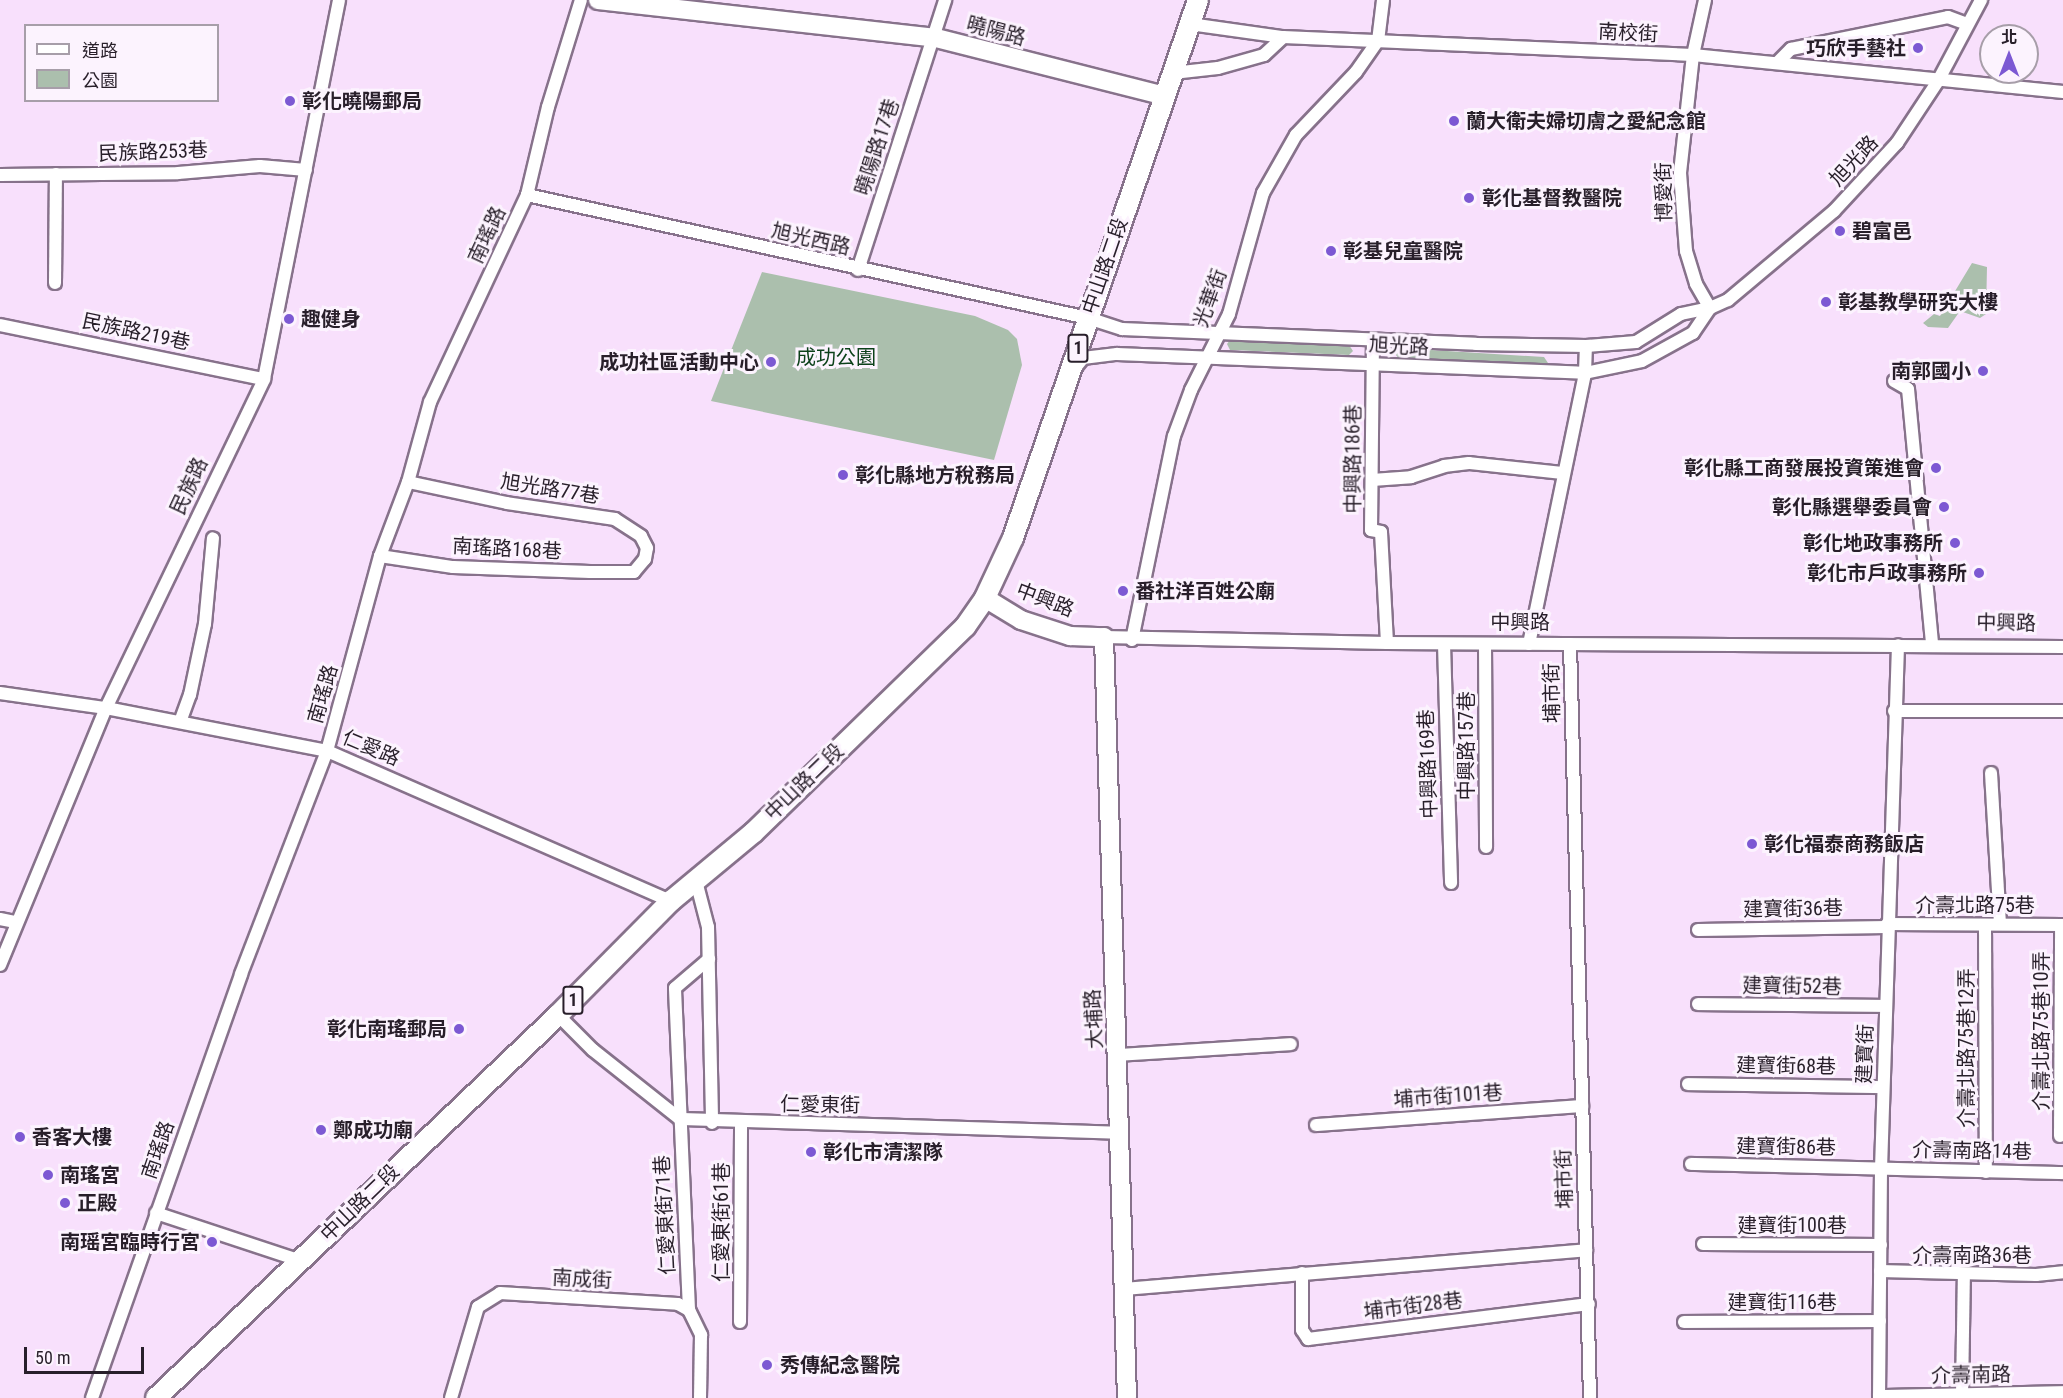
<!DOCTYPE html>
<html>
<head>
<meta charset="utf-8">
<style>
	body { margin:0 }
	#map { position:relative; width:2063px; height:1398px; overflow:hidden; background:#f8e0fc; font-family:"Roboto Condensed","Noto Sans TC",sans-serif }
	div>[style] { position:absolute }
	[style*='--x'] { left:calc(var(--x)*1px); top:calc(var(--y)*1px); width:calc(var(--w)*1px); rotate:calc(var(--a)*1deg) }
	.green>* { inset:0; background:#abbfad }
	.roads { filter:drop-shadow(2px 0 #87728b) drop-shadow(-2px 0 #87728b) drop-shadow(0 2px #87728b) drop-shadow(0 -2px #87728b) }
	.street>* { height:12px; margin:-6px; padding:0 6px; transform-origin:6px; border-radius:6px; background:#fff }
	.secondary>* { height:18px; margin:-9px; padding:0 9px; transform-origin:9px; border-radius:9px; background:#fff }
	.primary>* { height:20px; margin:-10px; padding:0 10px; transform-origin:10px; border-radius:10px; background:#fff }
	.dots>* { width:16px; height:16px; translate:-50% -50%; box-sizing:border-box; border:3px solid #fcf3fe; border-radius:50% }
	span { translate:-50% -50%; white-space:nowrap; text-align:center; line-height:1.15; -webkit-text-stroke:6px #fcf3fe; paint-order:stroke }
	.shield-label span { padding:2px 4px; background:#fcf3fe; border:2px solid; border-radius:4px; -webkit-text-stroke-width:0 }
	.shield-label { font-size:18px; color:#281f2a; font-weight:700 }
	.street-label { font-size:20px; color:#281f2a }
	.poi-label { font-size:20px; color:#281f2a; font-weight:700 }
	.right { translate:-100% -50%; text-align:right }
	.left { translate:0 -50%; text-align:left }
	.park-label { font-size:20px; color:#0c411a }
	.legend { position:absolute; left:24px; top:24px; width:195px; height:78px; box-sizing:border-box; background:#fcf3fe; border:2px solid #a79ea9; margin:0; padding:8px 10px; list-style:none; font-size:18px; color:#281f2a }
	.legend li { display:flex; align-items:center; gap:12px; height:30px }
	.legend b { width:30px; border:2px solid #a79ea9 }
	.north { position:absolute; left:1979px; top:24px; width:60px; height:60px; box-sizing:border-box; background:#fcf3fe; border:2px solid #a79ea9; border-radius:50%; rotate:0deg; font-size:16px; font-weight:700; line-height:24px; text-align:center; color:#281f2a }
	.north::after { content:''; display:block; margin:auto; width:21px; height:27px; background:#7c59d3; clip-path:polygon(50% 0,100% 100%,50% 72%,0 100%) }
	.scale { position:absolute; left:24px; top:1347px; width:120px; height:27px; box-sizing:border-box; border:3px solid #281f2a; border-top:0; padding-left:8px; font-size:18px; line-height:21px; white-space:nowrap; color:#281f2a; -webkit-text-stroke:4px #fcf3fe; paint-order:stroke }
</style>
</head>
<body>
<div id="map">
	<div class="green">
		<div style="clip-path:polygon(1972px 263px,1987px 267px,1986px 314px,1980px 318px,1960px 311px,1948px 328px,1928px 327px,1923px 323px,1934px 314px,1940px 316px)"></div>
		<div style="clip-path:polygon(762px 272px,975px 316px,1008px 330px,1017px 339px,1022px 365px,994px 460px,711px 401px)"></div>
		<div style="clip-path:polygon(1230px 340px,1349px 345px,1353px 351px,1349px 355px,1230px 350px,1227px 344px)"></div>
		<div style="clip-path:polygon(1400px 348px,1544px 357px,1548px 363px,1544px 367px,1399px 359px,1396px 355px)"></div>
	</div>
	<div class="roads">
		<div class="street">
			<div style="--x:1705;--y:0;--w:56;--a:102.3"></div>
			<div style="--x:1693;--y:55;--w:119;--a:96.3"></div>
			<div style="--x:1680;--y:173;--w:78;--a:85.6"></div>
			<div style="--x:1686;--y:251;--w:34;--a:73"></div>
			<div style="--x:1696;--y:284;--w:28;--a:60"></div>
			<div style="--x:1190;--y:24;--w:94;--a:8"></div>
			<div style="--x:1283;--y:37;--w:410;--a:2.5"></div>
			<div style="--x:1693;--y:55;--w:372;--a:5.7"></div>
			<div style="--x:1777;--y:63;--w:20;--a:-45"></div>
			<div style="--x:1791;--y:49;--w:160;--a:-11.5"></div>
			<div style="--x:1948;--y:17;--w:20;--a:20"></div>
			<div style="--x:1173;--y:73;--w:45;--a:-6.3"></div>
			<div style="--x:1218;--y:68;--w:48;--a:-15.8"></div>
			<div style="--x:1264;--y:55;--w:26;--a:-43"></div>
			<div style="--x:0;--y:175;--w:178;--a:-0.6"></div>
			<div style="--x:178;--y:173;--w:82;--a:-4.9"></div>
			<div style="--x:260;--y:166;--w:46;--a:5"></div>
			<div style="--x:527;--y:195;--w:574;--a:12.37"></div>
			<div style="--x:1088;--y:318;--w:36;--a:18"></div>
			<div style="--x:1122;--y:329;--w:354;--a:2.4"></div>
			<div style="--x:1476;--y:344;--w:110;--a:1"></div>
			<div style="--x:1586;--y:346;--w:50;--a:-4.6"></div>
			<div style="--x:1636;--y:342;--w:53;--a:-31.9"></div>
			<div style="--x:1681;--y:314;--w:30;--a:-12"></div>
			<div style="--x:1710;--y:308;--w:20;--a:-24"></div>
			<div style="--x:1728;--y:300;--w:138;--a:-40"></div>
			<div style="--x:1834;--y:211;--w:93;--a:-47.2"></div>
			<div style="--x:1897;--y:143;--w:74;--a:-56.5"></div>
			<div style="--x:1938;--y:81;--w:92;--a:-62"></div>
			<div style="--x:858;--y:270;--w:284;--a:-72.1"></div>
			<div style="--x:55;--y:283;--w:109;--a:-89.5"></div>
			<div style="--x:0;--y:325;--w:269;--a:11.6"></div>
			<div style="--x:1373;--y:339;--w:191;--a:90.6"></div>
			<div style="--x:1371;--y:530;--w:10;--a:11"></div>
			<div style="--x:1381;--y:532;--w:111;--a:86.9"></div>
			<div style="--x:1075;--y:368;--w:13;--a:-51"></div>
			<div style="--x:1083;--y:358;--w:34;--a:-7"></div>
			<div style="--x:1117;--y:354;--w:468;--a:2.3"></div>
			<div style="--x:1585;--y:373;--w:58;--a:-11.9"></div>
			<div style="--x:1642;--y:361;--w:58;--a:-28.8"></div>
			<div style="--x:1693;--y:333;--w:30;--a:-56"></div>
			<div style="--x:1894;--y:381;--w:16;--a:30"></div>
			<div style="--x:1908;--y:389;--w:257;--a:84.6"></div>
			<div style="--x:1372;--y:480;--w:39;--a:-4"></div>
			<div style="--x:1411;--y:477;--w:35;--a:-18"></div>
			<div style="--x:1444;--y:466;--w:25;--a:-7"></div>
			<div style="--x:1469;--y:463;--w:95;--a:6.1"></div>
			<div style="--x:380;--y:556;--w:74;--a:8.6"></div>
			<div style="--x:453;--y:567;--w:137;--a:2.1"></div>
			<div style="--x:590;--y:572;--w:44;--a:0"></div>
			<div style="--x:634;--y:572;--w:17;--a:-50"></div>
			<div style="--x:645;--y:559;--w:11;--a:-80"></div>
			<div style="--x:647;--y:548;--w:13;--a:-117"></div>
			<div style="--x:641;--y:536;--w:31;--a:-147"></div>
			<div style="--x:615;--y:519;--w:109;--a:-171.6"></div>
			<div style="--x:507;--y:503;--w:101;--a:-168"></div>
			<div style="--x:1104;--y:637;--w:283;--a:1.2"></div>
			<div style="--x:1387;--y:643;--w:676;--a:0.34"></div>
			<div style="--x:1132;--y:640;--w:208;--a:-78.4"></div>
			<div style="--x:1174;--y:436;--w:49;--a:-69.7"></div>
			<div style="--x:1191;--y:390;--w:85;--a:-63.4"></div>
			<div style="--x:1229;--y:314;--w:126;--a:-74.3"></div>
			<div style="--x:1263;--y:193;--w:67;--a:-60.4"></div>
			<div style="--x:1296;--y:135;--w:87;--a:-46.4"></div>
			<div style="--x:1356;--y:72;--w:38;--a:-55"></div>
			<div style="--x:1378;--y:41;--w:41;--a:-83"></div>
			<div style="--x:1444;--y:644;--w:239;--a:88.3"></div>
			<div style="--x:1485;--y:644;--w:203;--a:89.7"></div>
			<div style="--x:1529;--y:644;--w:277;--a:-78.3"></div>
			<div style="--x:1585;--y:373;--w:27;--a:-88"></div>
			<div style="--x:1570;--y:644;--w:754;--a:88.48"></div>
			<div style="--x:0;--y:693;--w:107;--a:8.1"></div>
			<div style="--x:106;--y:708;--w:225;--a:11"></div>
			<div style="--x:327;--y:751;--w:375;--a:23.6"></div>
			<div style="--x:1894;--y:711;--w:169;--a:0"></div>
			<div style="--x:180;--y:722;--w:29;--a:-70"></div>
			<div style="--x:190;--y:695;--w:73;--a:-78.1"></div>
			<div style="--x:205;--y:624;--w:86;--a:-84.7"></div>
			<div style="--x:1991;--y:773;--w:151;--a:86.6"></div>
			<div style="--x:696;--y:881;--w:48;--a:75.4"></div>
			<div style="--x:708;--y:927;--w:196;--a:88.8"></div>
			<div style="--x:0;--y:919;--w:16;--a:11"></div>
			<div style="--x:1887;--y:924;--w:176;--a:0.3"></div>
			<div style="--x:1985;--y:925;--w:247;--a:89.8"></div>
			<div style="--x:1698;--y:930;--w:189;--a:-0.9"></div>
			<div style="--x:0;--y:965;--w:278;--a:-67.6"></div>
			<div style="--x:106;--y:708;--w:365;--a:-64.3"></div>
			<div style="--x:264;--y:379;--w:386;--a:-78.8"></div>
			<div style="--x:1698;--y:1004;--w:188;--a:0.6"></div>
			<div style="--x:558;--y:1015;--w:49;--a:45"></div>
			<div style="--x:593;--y:1050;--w:111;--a:38.4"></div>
			<div style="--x:680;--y:1119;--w:440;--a:1.8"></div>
			<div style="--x:1118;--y:1055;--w:173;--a:-3.6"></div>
			<div style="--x:1688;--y:1084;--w:195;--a:0.9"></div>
			<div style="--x:1316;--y:1125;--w:267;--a:-4.1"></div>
			<div style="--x:2060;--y:1136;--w:211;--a:-89.7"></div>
			<div style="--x:1691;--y:1164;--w:372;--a:1.4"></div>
			<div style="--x:156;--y:1213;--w:153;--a:18.3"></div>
			<div style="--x:1703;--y:1244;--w:178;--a:0.3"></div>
			<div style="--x:1880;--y:1271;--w:156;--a:1.5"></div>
			<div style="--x:2036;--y:1275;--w:27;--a:-6"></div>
			<div style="--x:1302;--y:1273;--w:57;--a:90"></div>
			<div style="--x:1302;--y:1330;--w:11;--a:56"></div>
			<div style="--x:1308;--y:1339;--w:283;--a:-7.1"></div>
			<div style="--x:1124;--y:1289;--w:464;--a:-4.8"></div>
			<div style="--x:689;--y:1310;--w:322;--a:-92.5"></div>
			<div style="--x:675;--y:988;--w:45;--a:-40.5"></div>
			<div style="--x:740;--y:1322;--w:199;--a:-89.7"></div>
			<div style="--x:1684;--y:1322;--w:196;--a:-0.3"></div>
			<div style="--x:1962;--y:1395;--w:121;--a:-89.1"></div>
			<div style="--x:1879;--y:1396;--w:184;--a:-1.2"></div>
			<div style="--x:92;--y:1398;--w:449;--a:-70.6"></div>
			<div style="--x:241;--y:974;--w:239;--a:-68.9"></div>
			<div style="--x:327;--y:751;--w:202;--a:-74.8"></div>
			<div style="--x:380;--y:556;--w:79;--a:-69.3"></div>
			<div style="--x:408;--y:482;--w:83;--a:-74.6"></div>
			<div style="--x:430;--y:402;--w:229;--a:-64.9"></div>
			<div style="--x:527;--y:195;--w:90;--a:-76.6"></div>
			<div style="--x:548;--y:107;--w:112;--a:-72.9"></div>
			<div style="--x:451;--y:1398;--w:95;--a:-73.5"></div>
			<div style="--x:478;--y:1307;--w:26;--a:-32"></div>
			<div style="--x:500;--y:1293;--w:178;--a:3.5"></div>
			<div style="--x:678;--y:1304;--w:13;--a:29"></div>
			<div style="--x:689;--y:1310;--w:28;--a:64"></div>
			<div style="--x:701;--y:1335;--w:63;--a:90.9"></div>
			<div style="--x:1879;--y:1398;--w:229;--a:-89.5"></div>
			<div style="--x:1881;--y:1169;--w:524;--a:-88.14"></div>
		</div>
		<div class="secondary">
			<div style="--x:598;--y:0;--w:340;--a:6.4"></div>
			<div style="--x:936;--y:38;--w:236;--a:14.2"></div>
			<div style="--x:985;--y:598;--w:42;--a:31.4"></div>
			<div style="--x:1021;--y:620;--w:52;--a:18.1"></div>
			<div style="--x:1070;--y:636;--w:34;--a:2"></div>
			<div style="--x:1104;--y:637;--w:761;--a:88.27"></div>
		</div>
		<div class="primary">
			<div style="--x:156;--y:1398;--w:555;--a:-43.61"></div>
			<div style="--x:558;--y:1015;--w:161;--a:-45.3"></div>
			<div style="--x:671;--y:901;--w:107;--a:-39.7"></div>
			<div style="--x:753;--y:833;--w:296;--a:-44.2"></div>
			<div style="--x:965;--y:627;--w:35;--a:-55"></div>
			<div style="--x:985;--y:598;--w:66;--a:-65"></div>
			<div style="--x:1013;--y:538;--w:569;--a:-71.02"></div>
		</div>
	</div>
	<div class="dots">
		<div style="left:1918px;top:48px;background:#7c59d3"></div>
		<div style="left:290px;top:101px;background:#7c59d3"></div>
		<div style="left:1454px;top:121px;background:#7c59d3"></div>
		<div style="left:1469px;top:198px;background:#7c59d3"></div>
		<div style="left:1840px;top:231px;background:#7c59d3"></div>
		<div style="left:1331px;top:251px;background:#7c59d3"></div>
		<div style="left:1826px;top:302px;background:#7c59d3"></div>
		<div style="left:289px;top:319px;background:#7c59d3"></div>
		<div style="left:771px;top:362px;background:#7c59d3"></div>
		<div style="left:1983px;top:371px;background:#7c59d3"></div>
		<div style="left:1936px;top:468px;background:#7c59d3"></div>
		<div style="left:843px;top:475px;background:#7c59d3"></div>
		<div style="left:1944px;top:507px;background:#7c59d3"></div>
		<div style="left:1955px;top:543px;background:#7c59d3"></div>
		<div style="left:1979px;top:573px;background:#7c59d3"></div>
		<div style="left:1123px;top:591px;background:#7c59d3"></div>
		<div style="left:1752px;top:844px;background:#7c59d3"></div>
		<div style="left:459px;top:1029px;background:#7c59d3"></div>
		<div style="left:321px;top:1130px;background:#7c59d3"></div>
		<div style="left:20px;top:1137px;background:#7c59d3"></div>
		<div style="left:811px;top:1152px;background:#7c59d3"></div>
		<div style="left:48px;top:1175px;background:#7c59d3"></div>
		<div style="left:65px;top:1203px;background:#7c59d3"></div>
		<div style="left:212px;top:1242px;background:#7c59d3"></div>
		<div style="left:767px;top:1365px;background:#7c59d3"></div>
	</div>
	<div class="shield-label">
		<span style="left:1078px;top:348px">1</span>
		<span style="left:573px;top:1000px">1</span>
	</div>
	<div class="street-label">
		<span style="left:996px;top:31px;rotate:15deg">曉陽路</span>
		<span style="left:1628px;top:33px;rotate:3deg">南校街</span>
		<span style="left:877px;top:147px;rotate:-72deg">曉陽路17巷</span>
		<span style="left:153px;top:152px;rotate:-2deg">民族路253巷</span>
		<span style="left:1854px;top:161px;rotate:-47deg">旭光路</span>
		<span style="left:1664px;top:192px;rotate:-91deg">博愛街</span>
		<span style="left:487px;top:235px;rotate:-65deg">南瑤路</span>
		<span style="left:811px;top:239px;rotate:13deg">旭光西路</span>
		<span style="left:1105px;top:266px;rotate:-71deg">中山路二段</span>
		<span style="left:1210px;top:298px;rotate:-70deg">光華街</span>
		<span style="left:136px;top:332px;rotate:12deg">民族路219巷</span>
		<span style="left:1399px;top:346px;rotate:3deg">旭光路</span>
		<span style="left:1353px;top:459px;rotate:-90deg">中興路186巷</span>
		<span style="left:189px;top:486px;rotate:-65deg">民族路</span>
		<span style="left:550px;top:489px;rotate:9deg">旭光路77巷</span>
		<span style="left:507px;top:549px;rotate:3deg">南瑤路168巷</span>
		<span style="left:1045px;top:600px;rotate:21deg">中興路</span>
		<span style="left:1520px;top:622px">中興路</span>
		<span style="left:2006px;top:623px;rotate:1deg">中興路</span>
		<span style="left:1552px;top:693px;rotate:-91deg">埔市街</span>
		<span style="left:323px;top:694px;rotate:-74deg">南瑤路</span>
		<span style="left:1466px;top:746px;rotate:-90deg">中興路157巷</span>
		<span style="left:371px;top:748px;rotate:23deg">仁愛路</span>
		<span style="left:1428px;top:764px;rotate:-92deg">中興路169巷</span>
		<span style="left:804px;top:782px;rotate:-44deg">中山路二段</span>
		<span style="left:1975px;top:905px">介壽北路75巷</span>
		<span style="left:1793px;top:909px;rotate:-1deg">建寶街36巷</span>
		<span style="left:1792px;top:986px;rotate:1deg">建寶街52巷</span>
		<span style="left:1094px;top:1019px;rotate:-93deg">大埔路</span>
		<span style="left:2041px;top:1031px;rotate:-90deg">介壽北路75巷10弄</span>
		<span style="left:1966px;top:1048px;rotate:-90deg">介壽北路75巷12弄</span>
		<span style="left:1865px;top:1054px;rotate:-88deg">建寶街</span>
		<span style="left:1786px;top:1066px;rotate:1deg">建寶街68巷</span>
		<span style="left:1448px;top:1096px;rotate:-4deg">埔市街101巷</span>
		<span style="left:820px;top:1105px;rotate:1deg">仁愛東街</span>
		<span style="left:1786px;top:1147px;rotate:1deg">建寶街86巷</span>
		<span style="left:158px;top:1150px;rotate:-71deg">南瑤路</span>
		<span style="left:1972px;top:1151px;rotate:1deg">介壽南路14巷</span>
		<span style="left:1564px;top:1179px;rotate:-92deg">埔市街</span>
		<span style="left:360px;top:1203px;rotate:-44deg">中山路二段</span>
		<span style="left:665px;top:1215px;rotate:-93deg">仁愛東街71巷</span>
		<span style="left:721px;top:1222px;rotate:-90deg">仁愛東街61巷</span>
		<span style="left:1792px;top:1225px">建寶街100巷</span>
		<span style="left:1972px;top:1255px">介壽南路36巷</span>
		<span style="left:582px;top:1279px;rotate:3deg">南成街</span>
		<span style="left:1782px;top:1302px">建寶街116巷</span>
		<span style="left:1413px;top:1306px;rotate:-7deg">埔市街28巷</span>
		<span style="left:1971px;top:1375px;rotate:-1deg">介壽南路</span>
	</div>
	<div class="poi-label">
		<span class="right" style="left:1906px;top:48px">巧欣手藝社</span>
		<span class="left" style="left:302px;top:101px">彰化曉陽郵局</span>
		<span class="left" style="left:1466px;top:121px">蘭大衛夫婦切膚之愛紀念館</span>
		<span class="left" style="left:1482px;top:198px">彰化基督教醫院</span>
		<span class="left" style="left:1852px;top:231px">碧富邑</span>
		<span class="left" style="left:1343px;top:251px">彰基兒童醫院</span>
		<span class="left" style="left:1838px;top:302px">彰基教學研究大樓</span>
		<span class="left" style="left:301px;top:319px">趣健身</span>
		<span class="right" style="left:759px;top:362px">成功社區活動中心</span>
		<span class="right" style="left:1971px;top:371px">南郭國小</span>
		<span class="right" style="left:1924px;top:468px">彰化縣工商發展投資策進會</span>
		<span class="left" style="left:855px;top:475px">彰化縣地方稅務局</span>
		<span class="right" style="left:1932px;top:507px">彰化縣選舉委員會</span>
		<span class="right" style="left:1943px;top:543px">彰化地政事務所</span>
		<span class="right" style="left:1967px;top:573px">彰化市戶政事務所</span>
		<span class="left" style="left:1135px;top:591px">番社洋百姓公廟</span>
		<span class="left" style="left:1764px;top:844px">彰化福泰商務飯店</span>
		<span class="right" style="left:447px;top:1029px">彰化南瑤郵局</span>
		<span class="left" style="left:333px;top:1130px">鄭成功廟</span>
		<span class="left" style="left:32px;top:1137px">香客大樓</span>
		<span class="left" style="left:823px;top:1152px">彰化市清潔隊</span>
		<span class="left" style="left:60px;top:1175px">南瑤宮</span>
		<span class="left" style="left:77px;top:1203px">正殿</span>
		<span class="right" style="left:200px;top:1242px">南瑶宮臨時行宮</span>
		<span class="left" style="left:780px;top:1365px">秀傳紀念醫院</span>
	</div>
	<div class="park-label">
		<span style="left:836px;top:357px">成功公園</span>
	</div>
	<ul class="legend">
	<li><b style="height:8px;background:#fff"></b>道路</li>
	<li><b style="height:16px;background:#abbfad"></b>公園</li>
	</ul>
	<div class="north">北</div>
	<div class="scale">50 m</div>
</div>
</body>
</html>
